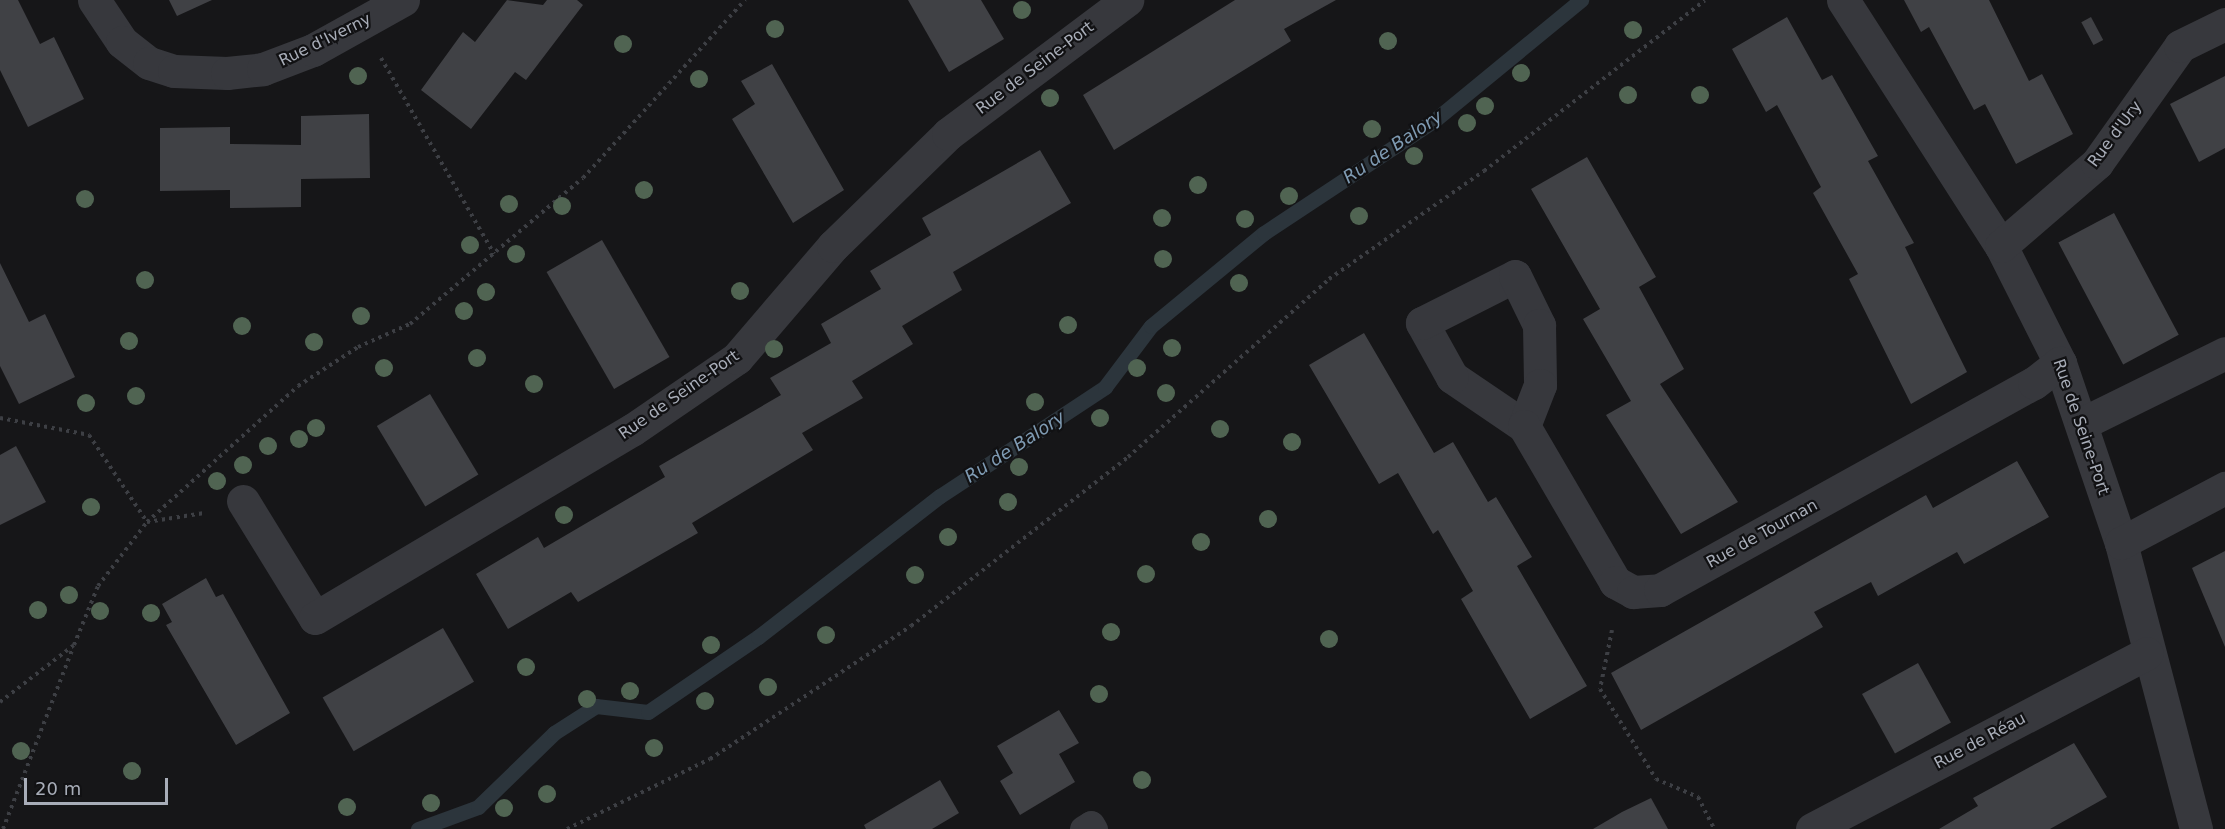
<!DOCTYPE html>
<html>
<head>
<meta charset="utf-8">
<style>
	body { margin:0 }
	#map { position:relative; width:2225px; height:829px; overflow:hidden; background:#161618; font-family:"DejaVu Sans",sans-serif }
	div>[style] { position:absolute }
	[style*='--x'] { left:calc(var(--x)*1px); top:calc(var(--y)*1px); width:calc(var(--w)*1px); rotate:calc(var(--a)*1deg) }
	.stream>* { height:15px; margin:-7.5px; padding:0 7.5px; transform-origin:7.5px; border-radius:7.5px; background:#2c353c }
	.building>* { inset:0; background:#404145; transform-origin:0 0 }
	.path>* { height:4px; margin-top:-2px; transform-origin:0; background:repeating-linear-gradient(90deg,#3d3f44 0 3px,transparent 0 7.5px) }
	.service>* { height:27px; margin:-13.5px; padding:0 13.5px; transform-origin:13.5px; border-radius:13.5px; background:#37383d }
	.minor>* { height:33px; margin:-16.5px; padding:0 16.5px; transform-origin:16.5px; border-radius:16.5px; background:#37383d }
	.trees>* { width:18px; height:18px; margin:-9px; border-radius:50%; background:#506452 }
	span { translate:-50% -50%; white-space:nowrap; text-align:center; line-height:1.15; -webkit-text-stroke:4.5px #111113; paint-order:stroke }
	.street-label { font-size:16px; color:#a8adb8 }
	.water-label { font-size:18px; color:#7f9bb3; font-style:italic }
	.scale { position:absolute; left:24px; top:778px; width:144px; height:27px; box-sizing:border-box; border:3px solid #a8adb8; border-top:0; padding-left:8px; font-size:18px; line-height:21px; white-space:nowrap; color:#a8adb8; -webkit-text-stroke:4px #111113; paint-order:stroke }
</style>
</head>
<body>
<div id="map">
	<div class="stream">
		<div style="--x:418;--y:829;--w:64;--a:-20.1"></div>
		<div style="--x:478;--y:807;--w:106;--a:-44.2"></div>
		<div style="--x:554;--y:733;--w:50;--a:-32.7"></div>
		<div style="--x:596;--y:706;--w:52;--a:6.6"></div>
		<div style="--x:648;--y:712;--w:133;--a:-34.3"></div>
		<div style="--x:758;--y:637;--w:230;--a:-37.8"></div>
		<div style="--x:940;--y:496;--w:198;--a:-33.4"></div>
		<div style="--x:1105;--y:387;--w:76;--a:-53"></div>
		<div style="--x:1151;--y:326;--w:146;--a:-39.5"></div>
		<div style="--x:1264;--y:233;--w:206;--a:-33.5"></div>
		<div style="--x:1436;--y:119;--w:188;--a:-39.4"></div>
	</div>
	<div class="building">
		<div style="clip-path:polygon(0 0,18px 0,40px 44px,54px 37px,84px 99px,28px 127px,0 70px)"></div>
		<div style="clip-path:polygon(169px 0,212px 0,177px 16px)"></div>
		<div style="clip-path:polygon(507px 0,543px 5px,547px 0,577px 0,583px 5px,526px 80px,515px 72px,471px 129px,421px 90px,463px 32px,475px 42px)"></div>
		<div style="clip-path:polygon(908px 0,981px 0,1004px 39px,949px 72px)"></div>
		<div style="clip-path:polygon(1235px 0,1336px 0,1284px 29px,1291px 41px,1114px 150px,1083px 95px)"></div>
		<div style="clip-path:polygon(1904px 0,1989px 0,2029px 81px,2042px 74px,2073px 134px,2016px 164px,1985px 104px,1974px 110px,1929px 27px,1921px 32px)"></div>
		<div style="clip-path:polygon(1787px 17px,1822px 80px,1832px 75px,1878px 156px,1868px 161px,1914px 243px,1905px 247px,1967px 372px,1911px 404px,1849px 279px,1858px 274px,1813px 193px,1821px 187px,1777px 105px,1766px 112px,1732px 49px)"></div>
		<div style="left:2091px;top:17px;width:26px;height:11px;rotate:62deg"></div>
		<div style="clip-path:polygon(772px 64px,844px 190px,793px 223px,732px 119px,755px 104px,741px 81px)"></div>
		<div style="clip-path:polygon(2225px 76px,2225px 148px,2199px 162px,2170px 104px)"></div>
		<div style="clip-path:polygon(369px 114px,370px 178px,301px 179px,301px 207px,230px 208px,230px 190px,160px 191px,160px 128px,230px 127px,230px 144px,301px 145px,301px 116px)"></div>
		<div style="clip-path:polygon(1040px 150px,1071px 203px,953px 272px,962px 290px,902px 326px,913px 344px,852px 381px,863px 398px,802px 433px,813px 450px,692px 523px,698px 533px,578px 602px,571px 592px,508px 629px,476px 574px,538px 537px,544px 548px,665px 477px,659px 466px,781px 395px,770px 378px,831px 343px,821px 324px,881px 289px,870px 271px,931px 235px,922px 218px)"></div>
		<div style="clip-path:polygon(1587px 157px,1656px 277px,1639px 287px,1684px 369px,1660px 384px,1738px 502px,1681px 534px,1606px 415px,1631px 401px,1583px 319px,1600px 309px,1531px 189px)"></div>
		<div style="left:2114px;top:213px;width:138px;height:63px;rotate:62deg"></div>
		<div style="left:602px;top:240px;width:135px;height:64px;rotate:60deg"></div>
		<div style="clip-path:polygon(0 263px,29px 322px,45px 314px,75px 377px,19px 404px,0 366px)"></div>
		<div style="clip-path:polygon(1364px 333px,1434px 453px,1453px 442px,1488px 502px,1496px 497px,1532px 557px,1517px 566px,1587px 686px,1530px 719px,1461px 599px,1473px 591px,1438px 530px,1433px 534px,1398px 473px,1379px 484px,1309px 365px)"></div>
		<div style="left:430px;top:394px;width:94px;height:62px;rotate:59deg"></div>
		<div style="clip-path:polygon(16px 446px,46px 502px,0 525px,0 455px)"></div>
		<div style="clip-path:polygon(2017px 461px,2049px 517px,1964px 564px,1957px 552px,1878px 596px,1871px 582px,1814px 612px,1823px 627px,1641px 730px,1611px 673px,1926px 495px,1933px 508px)"></div>
		<div style="clip-path:polygon(2225px 551px,2225px 647px,2192px 568px)"></div>
		<div style="clip-path:polygon(206px 578px,216px 597px,223px 594px,290px 713px,236px 745px,166px 625px,172px 622px,162px 604px)"></div>
		<div style="left:443px;top:628px;width:62px;height:139px;rotate:60deg"></div>
		<div style="left:1918px;top:663px;width:68px;height:64px;rotate:61deg"></div>
		<div style="clip-path:polygon(1059px 710px,1079px 743px,1059px 754px,1075px 782px,1020px 815px,1000px 781px,1013px 773px,997px 746px)"></div>
		<div style="clip-path:polygon(2074px 743px,2107px 797px,2050px 829px,1939px 829px,1978px 806px,1973px 798px)"></div>
		<div style="clip-path:polygon(940px 780px,959px 813px,932px 829px,866px 829px,864px 825px)"></div>
		<div style="clip-path:polygon(1651px 798px,1668px 829px,1593px 829px,1622px 812px)"></div>
	</div>
	<div class="path">
		<div style="--x:381;--y:58;--w:226;--a:60"></div>
		<div style="--x:0;--y:418;--w:91;--a:10.8"></div>
		<div style="--x:89;--y:435;--w:105;--a:56.3"></div>
		<div style="--x:147;--y:522;--w:58;--a:-9"></div>
		<div style="--x:1612;--y:630;--w:60;--a:101.5"></div>
		<div style="--x:1600;--y:689;--w:106;--a:58.1"></div>
		<div style="--x:1656;--y:779;--w:46;--a:23.2"></div>
		<div style="--x:1698;--y:797;--w:36;--a:63"></div>
		<div style="--x:0;--y:702;--w:93;--a:-37.6"></div>
		<div style="--x:74;--y:645;--w:64;--a:-67.9"></div>
		<div style="--x:98;--y:586;--w:81;--a:-52.6"></div>
		<div style="--x:147;--y:522;--w:203;--a:-42"></div>
		<div style="--x:298;--y:386;--w:72;--a:-33"></div>
		<div style="--x:358;--y:347;--w:57;--a:-23.9"></div>
		<div style="--x:410;--y:324;--w:226;--a:-40.2"></div>
		<div style="--x:583;--y:178;--w:241;--a:-47.7"></div>
		<div style="--x:3;--y:829;--w:194;--a:-68.9"></div>
		<div style="--x:567;--y:829;--w:159;--a:-26.1"></div>
		<div style="--x:710;--y:759;--w:241;--a:-33.5"></div>
		<div style="--x:911;--y:626;--w:275;--a:-37.9"></div>
		<div style="--x:1128;--y:457;--w:268;--a:-41.5"></div>
		<div style="--x:1329;--y:279;--w:189;--a:-34.9"></div>
		<div style="--x:1484;--y:171;--w:279;--a:-37.7"></div>
	</div>
	<div class="service">
		<div style="--x:1083;--y:829;--w:9;--a:-32"></div>
		<div style="--x:1091;--y:824;--w:6;--a:59"></div>
	</div>
	<div class="minor">
		<div style="--x:94;--y:0;--w:50;--a:56.3"></div>
		<div style="--x:122;--y:42;--w:34;--a:38"></div>
		<div style="--x:149;--y:63;--w:26;--a:18"></div>
		<div style="--x:174;--y:71;--w:53;--a:2.2"></div>
		<div style="--x:227;--y:73;--w:36;--a:-6"></div>
		<div style="--x:263;--y:69;--w:53;--a:-20.8"></div>
		<div style="--x:313;--y:50;--w:103;--a:-29.1"></div>
		<div style="--x:1843;--y:0;--w:292;--a:57.3"></div>
		<div style="--x:2001;--y:246;--w:131;--a:63.2"></div>
		<div style="--x:2060;--y:363;--w:190;--a:71.3"></div>
		<div style="--x:2121;--y:543;--w:296;--a:75.3"></div>
		<div style="--x:2001;--y:246;--w:127;--a:-40.8"></div>
		<div style="--x:2097;--y:163;--w:143;--a:-54.6"></div>
		<div style="--x:2180;--y:46;--w:50;--a:-26.1"></div>
		<div style="--x:2083;--y:423;--w:158;--a:-26.2"></div>
		<div style="--x:1524;--y:426;--w:87;--a:-145.8"></div>
		<div style="--x:1452;--y:377;--w:62;--a:-119.1"></div>
		<div style="--x:1422;--y:323;--w:104;--a:-26.8"></div>
		<div style="--x:1515;--y:276;--w:55;--a:63.9"></div>
		<div style="--x:1539;--y:325;--w:60;--a:89"></div>
		<div style="--x:1540;--y:385;--w:44;--a:111.3"></div>
		<div style="--x:1524;--y:426;--w:181;--a:59.7"></div>
		<div style="--x:1615;--y:582;--w:21;--a:29"></div>
		<div style="--x:1633;--y:592;--w:27;--a:-4"></div>
		<div style="--x:1660;--y:590;--w:427;--a:-29"></div>
		<div style="--x:2034;--y:383;--w:33;--a:-38"></div>
		<div style="--x:243;--y:501;--w:137;--a:58.4"></div>
		<div style="--x:315;--y:618;--w:369;--a:-30.7"></div>
		<div style="--x:632;--y:430;--w:127;--a:-34.4"></div>
		<div style="--x:737;--y:358;--w:148;--a:-49.4"></div>
		<div style="--x:833;--y:246;--w:161;--a:-44.2"></div>
		<div style="--x:948;--y:134;--w:224;--a:-36.8"></div>
		<div style="--x:2121;--y:543;--w:118;--a:-27.9"></div>
		<div style="--x:1812;--y:829;--w:378;--a:-27.7"></div>
	</div>
	<div class="trees">
		<div style="left:1022px;top:10px"></div>
		<div style="left:775px;top:29px"></div>
		<div style="left:1633px;top:30px"></div>
		<div style="left:1388px;top:41px"></div>
		<div style="left:623px;top:44px"></div>
		<div style="left:1521px;top:73px"></div>
		<div style="left:358px;top:76px"></div>
		<div style="left:699px;top:79px"></div>
		<div style="left:1628px;top:95px"></div>
		<div style="left:1700px;top:95px"></div>
		<div style="left:1050px;top:98px"></div>
		<div style="left:1485px;top:106px"></div>
		<div style="left:1467px;top:123px"></div>
		<div style="left:1372px;top:129px"></div>
		<div style="left:1414px;top:156px"></div>
		<div style="left:1198px;top:185px"></div>
		<div style="left:644px;top:190px"></div>
		<div style="left:1289px;top:196px"></div>
		<div style="left:85px;top:199px"></div>
		<div style="left:509px;top:204px"></div>
		<div style="left:562px;top:206px"></div>
		<div style="left:1359px;top:216px"></div>
		<div style="left:1162px;top:218px"></div>
		<div style="left:1245px;top:219px"></div>
		<div style="left:470px;top:245px"></div>
		<div style="left:516px;top:254px"></div>
		<div style="left:1163px;top:259px"></div>
		<div style="left:145px;top:280px"></div>
		<div style="left:1239px;top:283px"></div>
		<div style="left:740px;top:291px"></div>
		<div style="left:486px;top:292px"></div>
		<div style="left:464px;top:311px"></div>
		<div style="left:361px;top:316px"></div>
		<div style="left:1068px;top:325px"></div>
		<div style="left:242px;top:326px"></div>
		<div style="left:129px;top:341px"></div>
		<div style="left:314px;top:342px"></div>
		<div style="left:1172px;top:348px"></div>
		<div style="left:774px;top:349px"></div>
		<div style="left:477px;top:358px"></div>
		<div style="left:384px;top:368px"></div>
		<div style="left:1137px;top:368px"></div>
		<div style="left:534px;top:384px"></div>
		<div style="left:1166px;top:393px"></div>
		<div style="left:136px;top:396px"></div>
		<div style="left:1035px;top:402px"></div>
		<div style="left:86px;top:403px"></div>
		<div style="left:1100px;top:418px"></div>
		<div style="left:316px;top:428px"></div>
		<div style="left:1220px;top:429px"></div>
		<div style="left:299px;top:439px"></div>
		<div style="left:1292px;top:442px"></div>
		<div style="left:268px;top:446px"></div>
		<div style="left:243px;top:465px"></div>
		<div style="left:1019px;top:467px"></div>
		<div style="left:217px;top:481px"></div>
		<div style="left:1008px;top:502px"></div>
		<div style="left:91px;top:507px"></div>
		<div style="left:564px;top:515px"></div>
		<div style="left:1268px;top:519px"></div>
		<div style="left:948px;top:537px"></div>
		<div style="left:1201px;top:542px"></div>
		<div style="left:1146px;top:574px"></div>
		<div style="left:915px;top:575px"></div>
		<div style="left:69px;top:595px"></div>
		<div style="left:38px;top:610px"></div>
		<div style="left:100px;top:611px"></div>
		<div style="left:151px;top:613px"></div>
		<div style="left:1111px;top:632px"></div>
		<div style="left:826px;top:635px"></div>
		<div style="left:1329px;top:639px"></div>
		<div style="left:711px;top:645px"></div>
		<div style="left:526px;top:667px"></div>
		<div style="left:768px;top:687px"></div>
		<div style="left:630px;top:691px"></div>
		<div style="left:1099px;top:694px"></div>
		<div style="left:587px;top:699px"></div>
		<div style="left:705px;top:701px"></div>
		<div style="left:654px;top:748px"></div>
		<div style="left:21px;top:751px"></div>
		<div style="left:132px;top:771px"></div>
		<div style="left:1142px;top:780px"></div>
		<div style="left:547px;top:794px"></div>
		<div style="left:431px;top:803px"></div>
		<div style="left:347px;top:807px"></div>
		<div style="left:504px;top:808px"></div>
	</div>
	<div class="street-label">
		<span style="left:325px;top:40px;rotate:-26deg">Rue d'Iverny</span>
		<span style="left:1035px;top:68px;rotate:-37deg">Rue de Seine-Port</span>
		<span style="left:2115px;top:134px;rotate:-53deg">Rue d'Ury</span>
		<span style="left:679px;top:395px;rotate:-35deg">Rue de Seine-Port</span>
		<span style="left:2081px;top:427px;rotate:71deg">Rue de Seine-Port</span>
		<span style="left:1762px;top:534px;rotate:-29deg">Rue de Tournan</span>
		<span style="left:1980px;top:741px;rotate:-28deg">Rue de Réau</span>
	</div>
	<div class="water-label">
		<span style="left:1393px;top:147px;rotate:-34deg">Ru de Balory</span>
		<span style="left:1015px;top:447px;rotate:-33deg">Ru de Balory</span>
	</div>
	<div class="scale">20 m</div>
</div>
</body>
</html>
